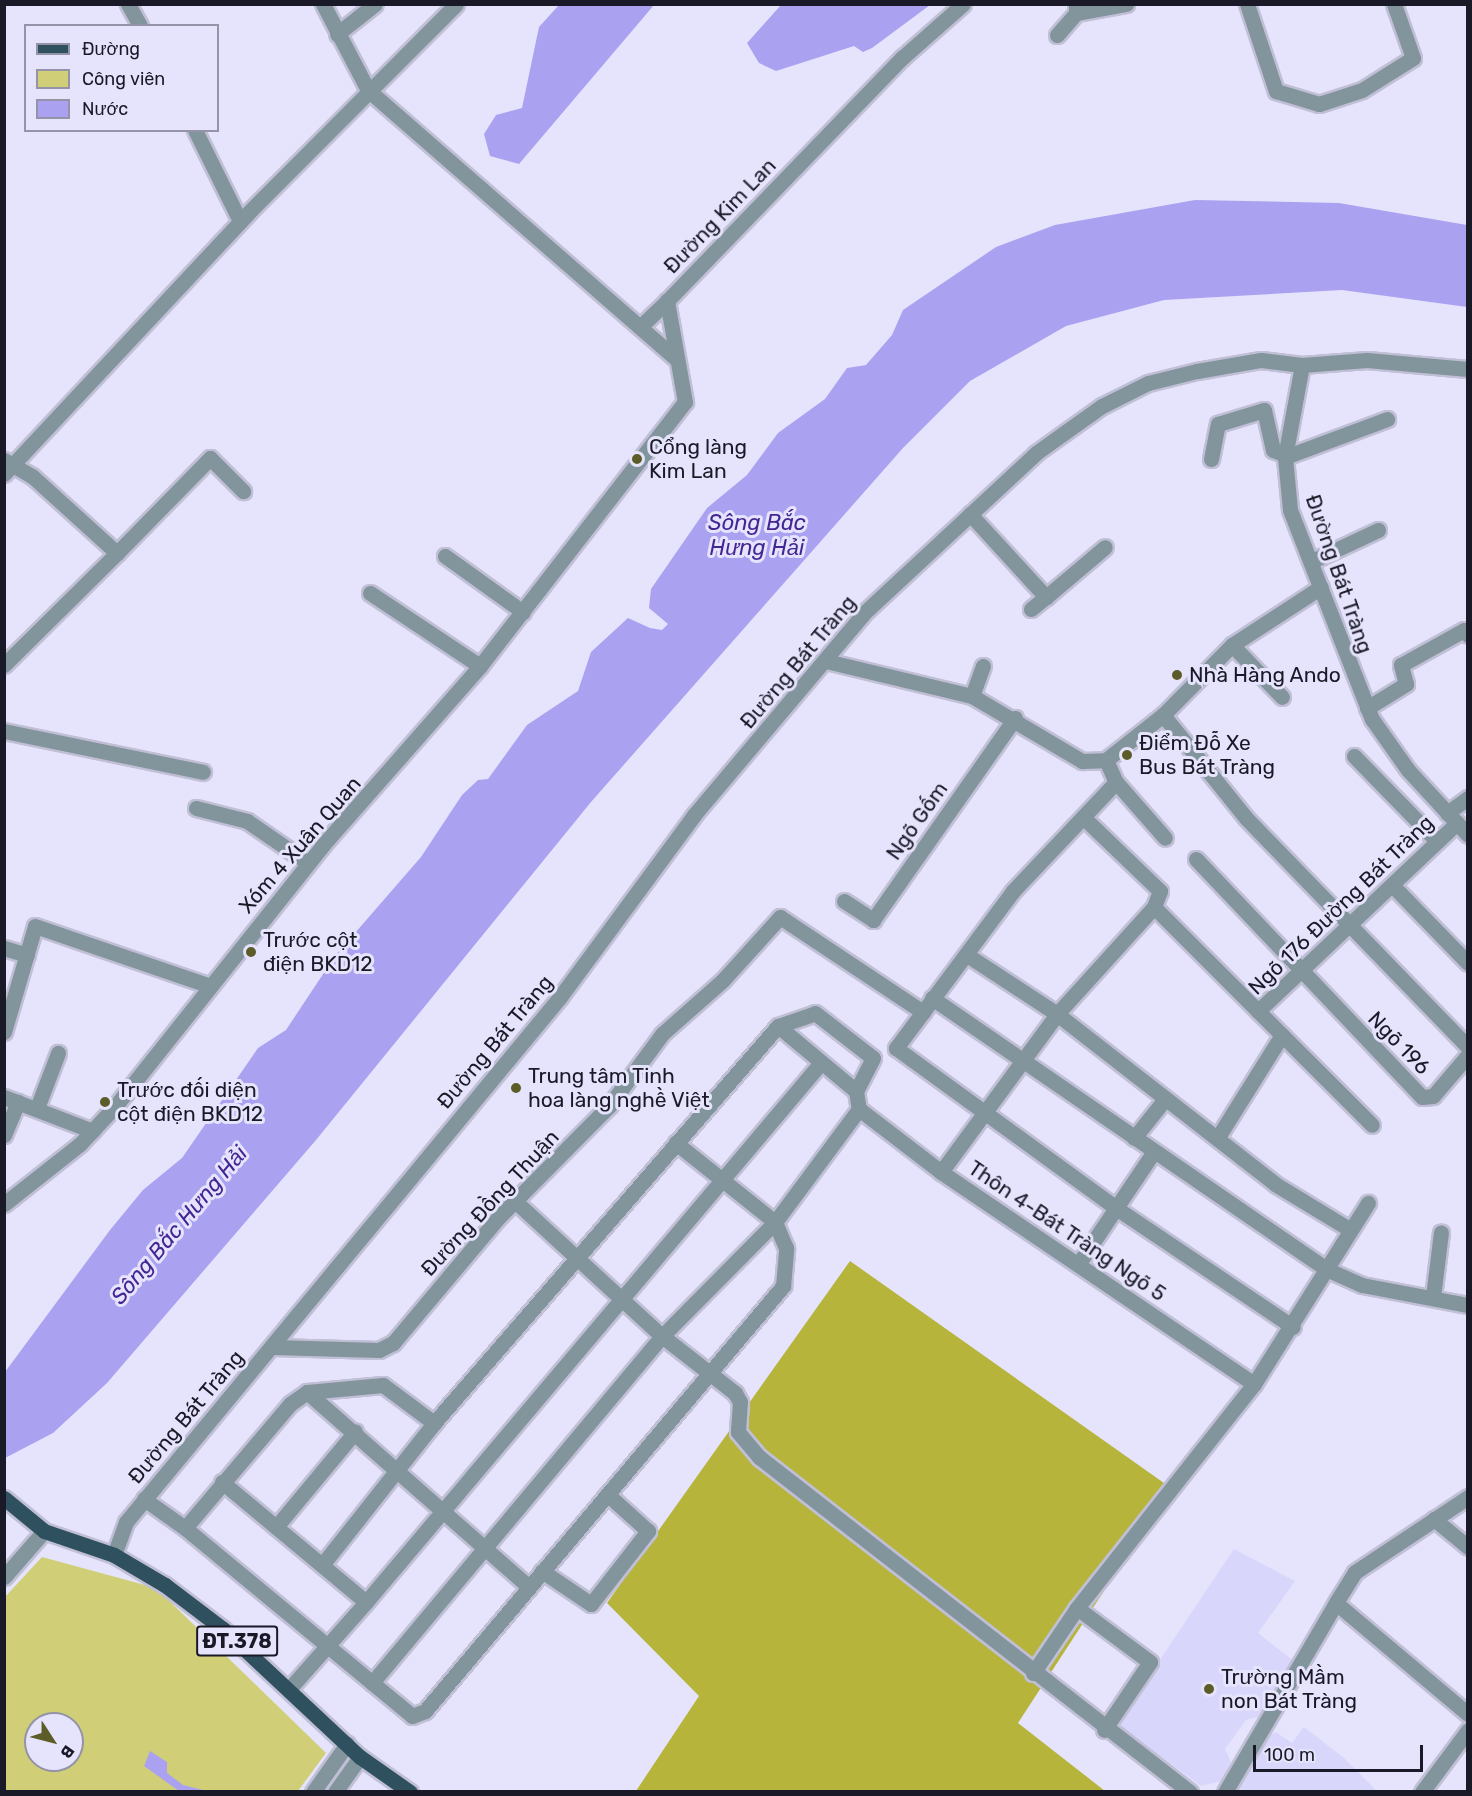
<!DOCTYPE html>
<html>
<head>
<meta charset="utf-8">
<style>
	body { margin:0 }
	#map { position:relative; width:1472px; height:1796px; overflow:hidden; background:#e5e4fc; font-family:Rubik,sans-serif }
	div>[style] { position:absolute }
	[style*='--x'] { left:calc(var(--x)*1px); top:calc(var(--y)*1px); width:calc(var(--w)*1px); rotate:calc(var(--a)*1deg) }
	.built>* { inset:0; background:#d9d6fb }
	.green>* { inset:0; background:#d0cf78 }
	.forest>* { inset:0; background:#b6b43b }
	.water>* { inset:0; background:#aaa2f1 }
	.roads { filter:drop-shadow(2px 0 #c0bfd6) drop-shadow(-2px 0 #c0bfd6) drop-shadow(0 2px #c0bfd6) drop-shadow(0 -2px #c0bfd6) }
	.minor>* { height:15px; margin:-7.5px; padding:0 7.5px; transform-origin:7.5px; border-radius:7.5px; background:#82949c }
	.major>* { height:15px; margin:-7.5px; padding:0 7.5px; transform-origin:7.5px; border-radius:7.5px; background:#2f505e }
	.dots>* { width:16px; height:16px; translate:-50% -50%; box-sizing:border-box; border:3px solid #e5e4fc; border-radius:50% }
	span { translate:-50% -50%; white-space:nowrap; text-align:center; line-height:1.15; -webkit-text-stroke:6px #e5e4fc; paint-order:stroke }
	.shield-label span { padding:2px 4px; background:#e5e4fc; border:2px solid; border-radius:4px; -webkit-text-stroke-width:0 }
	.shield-label { font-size:20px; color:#1a1927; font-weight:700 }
	.street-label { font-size:21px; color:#1a1927 }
	.poi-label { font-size:21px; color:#1a1927 }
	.left { translate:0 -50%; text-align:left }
	.water-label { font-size:22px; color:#442594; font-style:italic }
	.frame { position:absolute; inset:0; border:6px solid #1a1927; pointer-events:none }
	.legend { position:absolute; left:24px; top:24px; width:195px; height:108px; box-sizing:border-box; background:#e5e4fc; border:2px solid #9493a7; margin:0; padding:8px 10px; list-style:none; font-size:18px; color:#1a1927 }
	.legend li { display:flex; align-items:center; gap:12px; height:30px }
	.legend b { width:30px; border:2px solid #9493a7 }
	.north { position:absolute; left:24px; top:1712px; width:60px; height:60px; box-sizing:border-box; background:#e5e4fc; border:2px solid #9493a7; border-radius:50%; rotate:126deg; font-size:16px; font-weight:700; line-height:24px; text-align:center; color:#1a1927 }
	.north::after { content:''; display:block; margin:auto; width:21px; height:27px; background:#5c5c28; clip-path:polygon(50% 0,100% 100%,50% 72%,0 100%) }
	.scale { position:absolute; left:1253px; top:1745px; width:170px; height:27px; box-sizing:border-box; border:3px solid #1a1927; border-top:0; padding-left:8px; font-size:18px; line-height:21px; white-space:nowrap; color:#1a1927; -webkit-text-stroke:4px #e5e4fc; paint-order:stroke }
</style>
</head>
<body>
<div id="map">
	<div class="built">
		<div style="clip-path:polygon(1234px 1549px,1295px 1581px,1258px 1633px,1295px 1662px,1261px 1716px,1246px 1720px,1225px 1749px,1231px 1762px,1221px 1781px,1201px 1786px,1117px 1724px)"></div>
		<div style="clip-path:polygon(1304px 1727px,1344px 1758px,1377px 1791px,1235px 1792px,1263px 1739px,1276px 1732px,1292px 1743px)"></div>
	</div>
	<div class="green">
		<div style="clip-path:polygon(evenodd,42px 1557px,156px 1588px,326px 1753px,298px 1791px,5px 1791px,4px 1598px,42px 1557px,36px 1724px,72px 1724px,72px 1760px,36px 1760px,36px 1724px)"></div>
	</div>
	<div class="forest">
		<div style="clip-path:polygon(850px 1261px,1171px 1488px,1018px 1723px,1105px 1791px,636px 1791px,699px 1696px,607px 1603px)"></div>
	</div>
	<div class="water">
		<div style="clip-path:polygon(559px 5px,654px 5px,519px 164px,490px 156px,484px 134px,496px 115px,522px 108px,539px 27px)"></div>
		<div style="clip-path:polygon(781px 5px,781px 4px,930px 5px,872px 48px,863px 52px,854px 46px,776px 71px,759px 63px,747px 43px)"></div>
		<div style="clip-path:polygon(1195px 200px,1339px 203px,1467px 225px,1467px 307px,1342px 290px,1164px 300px,1066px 326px,970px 381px,903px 448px,591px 802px,316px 1140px,107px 1383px,53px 1433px,5px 1458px,5px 1372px,110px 1230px,143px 1190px,182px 1158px,258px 1048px,286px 1030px,335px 956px,421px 857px,462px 795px,478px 780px,488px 779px,527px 725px,578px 691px,591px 652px,628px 618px,650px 628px,662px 630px,668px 624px,649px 608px,651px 589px,707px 508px,747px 475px,778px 433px,825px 399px,847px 368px,866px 365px,892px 335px,903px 310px,996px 247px,1055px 225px)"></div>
		<div style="clip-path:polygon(150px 1751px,167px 1762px,167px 1773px,183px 1785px,207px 1791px,179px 1791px,144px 1766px)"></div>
	</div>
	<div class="roads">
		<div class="minor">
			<div style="--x:128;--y:4;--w:25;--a:61"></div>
			<div style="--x:323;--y:4;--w:97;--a:62.4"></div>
			<div style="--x:368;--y:90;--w:410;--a:41.1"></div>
			<div style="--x:1247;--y:4;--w:92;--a:71.6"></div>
			<div style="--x:1276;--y:91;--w:45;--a:16.8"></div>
			<div style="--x:1319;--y:104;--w:45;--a:-18"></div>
			<div style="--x:1362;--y:90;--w:60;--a:-32.1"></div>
			<div style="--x:1413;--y:58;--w:57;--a:-109.4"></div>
			<div style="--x:1076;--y:13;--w:51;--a:-10.2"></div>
			<div style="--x:337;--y:34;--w:48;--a:-38.3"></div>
			<div style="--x:1057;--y:35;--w:29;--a:-49"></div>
			<div style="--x:1076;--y:13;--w:9;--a:-90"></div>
			<div style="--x:195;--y:130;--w:102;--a:63.7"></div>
			<div style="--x:640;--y:327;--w:37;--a:-44"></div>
			<div style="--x:1302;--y:365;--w:94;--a:100.5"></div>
			<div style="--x:1285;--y:457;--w:53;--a:84.6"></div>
			<div style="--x:1290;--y:510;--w:225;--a:68.6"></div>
			<div style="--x:1372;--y:719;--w:62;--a:54.8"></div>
			<div style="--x:1408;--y:770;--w:88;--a:47.3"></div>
			<div style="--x:1285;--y:457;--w:109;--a:-20.4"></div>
			<div style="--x:1211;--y:459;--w:36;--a:-79"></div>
			<div style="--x:1218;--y:424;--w:48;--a:-16.9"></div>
			<div style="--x:1264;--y:410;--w:41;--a:77.3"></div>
			<div style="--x:1273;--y:450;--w:14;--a:21"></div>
			<div style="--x:4;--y:460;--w:32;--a:30"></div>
			<div style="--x:32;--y:476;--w:115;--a:42.2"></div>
			<div style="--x:117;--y:553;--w:159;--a:135.3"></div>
			<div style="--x:4;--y:474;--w:359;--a:-46.9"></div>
			<div style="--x:249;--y:212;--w:293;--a:-45.1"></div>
			<div style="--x:970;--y:514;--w:113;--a:47.5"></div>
			<div style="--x:1046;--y:597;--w:77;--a:-40.3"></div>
			<div style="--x:117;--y:553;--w:133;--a:-45.6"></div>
			<div style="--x:210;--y:458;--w:47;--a:45"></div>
			<div style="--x:445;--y:556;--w:96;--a:35.7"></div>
			<div style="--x:1312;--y:561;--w:73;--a:-25.2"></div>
			<div style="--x:370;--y:593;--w:132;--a:33.6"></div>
			<div style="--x:1031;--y:609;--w:19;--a:-39"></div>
			<div style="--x:1232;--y:645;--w:72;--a:46.1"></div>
			<div style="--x:826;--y:661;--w:150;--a:13.5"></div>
			<div style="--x:972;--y:696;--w:128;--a:30.6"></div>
			<div style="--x:1082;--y:761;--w:24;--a:-2"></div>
			<div style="--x:1106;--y:760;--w:73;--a:-38.3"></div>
			<div style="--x:1163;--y:715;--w:98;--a:-45.4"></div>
			<div style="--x:1232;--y:645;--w:106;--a:-33.1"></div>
			<div style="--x:972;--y:696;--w:32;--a:-70"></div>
			<div style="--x:1367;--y:708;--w:46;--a:-31.6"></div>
			<div style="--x:1406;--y:684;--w:20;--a:-105"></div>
			<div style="--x:1401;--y:665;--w:72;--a:-29.1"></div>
			<div style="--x:1464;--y:630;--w:6;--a:51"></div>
			<div style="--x:1163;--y:715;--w:132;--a:51.1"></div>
			<div style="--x:1246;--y:818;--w:319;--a:45.9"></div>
			<div style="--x:4;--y:731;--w:203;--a:11.6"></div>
			<div style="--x:1354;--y:756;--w:119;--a:45.7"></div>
			<div style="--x:1106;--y:760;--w:24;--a:66"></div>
			<div style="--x:1116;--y:782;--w:150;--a:133.4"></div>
			<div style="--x:1013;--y:891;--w:196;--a:126.7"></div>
			<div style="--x:896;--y:1048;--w:272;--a:36"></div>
			<div style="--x:1116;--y:1208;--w:213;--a:33.9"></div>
			<div style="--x:1116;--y:782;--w:74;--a:48.8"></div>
			<div style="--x:196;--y:808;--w:53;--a:14.3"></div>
			<div style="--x:247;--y:821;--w:74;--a:34.5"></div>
			<div style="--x:1447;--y:813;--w:26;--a:-36"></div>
			<div style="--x:1083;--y:817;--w:107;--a:43.9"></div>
			<div style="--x:1160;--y:891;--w:17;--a:111"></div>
			<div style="--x:1196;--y:859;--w:328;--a:46.5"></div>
			<div style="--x:1422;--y:1097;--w:11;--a:-5"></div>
			<div style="--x:1433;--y:1096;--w:54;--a:-49.5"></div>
			<div style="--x:1393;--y:886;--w:107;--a:45.8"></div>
			<div style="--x:844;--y:901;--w:35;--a:33"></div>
			<div style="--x:873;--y:920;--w:247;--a:-54.9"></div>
			<div style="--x:4;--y:948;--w:24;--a:17"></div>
			<div style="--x:967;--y:955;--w:108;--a:33.2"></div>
			<div style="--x:1057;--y:1014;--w:276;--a:37.9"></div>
			<div style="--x:1275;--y:1184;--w:87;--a:31.3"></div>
			<div style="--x:932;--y:998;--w:478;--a:34.5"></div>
			<div style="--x:1326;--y:1269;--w:39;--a:24"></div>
			<div style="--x:1362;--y:1285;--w:108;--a:10.7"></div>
			<div style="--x:778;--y:1026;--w:39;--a:-19"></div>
			<div style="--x:815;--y:1013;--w:73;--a:37.8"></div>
			<div style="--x:873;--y:1058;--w:37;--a:117"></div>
			<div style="--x:4;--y:1032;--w:110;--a:-73.7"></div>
			<div style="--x:35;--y:926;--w:185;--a:18.9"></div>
			<div style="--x:1282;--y:1035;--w:127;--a:45"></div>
			<div style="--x:4;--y:1097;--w:95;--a:20.9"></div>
			<div style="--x:37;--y:1108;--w:59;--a:-69.1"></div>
			<div style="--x:859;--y:1109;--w:103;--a:37.5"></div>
			<div style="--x:941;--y:1172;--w:378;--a:34.1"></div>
			<div style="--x:4;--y:1135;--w:36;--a:-67"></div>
			<div style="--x:1218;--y:1137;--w:120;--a:-57.9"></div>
			<div style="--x:1282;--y:1035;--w:34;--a:-135"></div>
			<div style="--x:1258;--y:1011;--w:274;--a:-43.4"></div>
			<div style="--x:1134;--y:1138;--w:50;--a:-51.5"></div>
			<div style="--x:941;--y:1172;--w:196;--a:-53.7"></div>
			<div style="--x:1057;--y:1014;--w:144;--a:-47.8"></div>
			<div style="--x:1154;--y:907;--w:147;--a:45"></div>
			<div style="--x:515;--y:1201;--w:200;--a:42.6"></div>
			<div style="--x:662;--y:1336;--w:93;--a:38"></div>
			<div style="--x:735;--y:1393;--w:10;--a:61"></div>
			<div style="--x:740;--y:1402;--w:30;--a:94"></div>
			<div style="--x:738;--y:1432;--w:33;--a:50"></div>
			<div style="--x:759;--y:1457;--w:546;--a:37.86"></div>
			<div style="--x:4;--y:1204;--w:97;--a:-38.3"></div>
			<div style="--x:80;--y:1144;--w:54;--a:-47.2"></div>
			<div style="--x:117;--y:1104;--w:330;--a:-51.5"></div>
			<div style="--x:322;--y:846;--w:240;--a:-48.7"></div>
			<div style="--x:480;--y:666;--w:334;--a:-52.2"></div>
			<div style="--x:685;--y:402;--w:103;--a:-100.1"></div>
			<div style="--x:667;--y:301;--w:338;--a:-46"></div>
			<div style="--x:902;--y:58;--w:81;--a:-41.5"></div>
			<div style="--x:1079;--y:1263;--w:133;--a:-56.1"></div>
			<div style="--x:1433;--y:1297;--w:65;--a:-83"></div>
			<div style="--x:273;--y:1347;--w:106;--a:1.6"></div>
			<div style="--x:379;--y:1350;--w:16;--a:-27"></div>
			<div style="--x:393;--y:1343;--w:163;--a:-50"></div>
			<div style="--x:498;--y:1218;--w:158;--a:-45.3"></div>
			<div style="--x:609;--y:1106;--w:89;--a:-53.6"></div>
			<div style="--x:662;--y:1034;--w:81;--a:-41.5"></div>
			<div style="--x:723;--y:980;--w:85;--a:-47.9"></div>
			<div style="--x:780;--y:917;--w:172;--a:33.6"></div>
			<div style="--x:307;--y:1392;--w:295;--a:41.3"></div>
			<div style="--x:222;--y:1482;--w:187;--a:39.8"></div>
			<div style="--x:366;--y:1602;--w:703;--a:-49.85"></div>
			<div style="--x:1468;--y:1497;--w:136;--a:146.4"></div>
			<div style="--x:1355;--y:1572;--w:36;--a:122"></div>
			<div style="--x:1336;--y:1603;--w:172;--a:40.1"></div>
			<div style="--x:144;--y:1499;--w:50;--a:35.3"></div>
			<div style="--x:185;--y:1528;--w:162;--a:-49.7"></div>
			<div style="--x:290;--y:1404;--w:21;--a:-35"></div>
			<div style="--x:307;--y:1392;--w:76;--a:-5.3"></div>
			<div style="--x:383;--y:1385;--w:64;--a:36.7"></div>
			<div style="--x:434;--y:1423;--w:525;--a:-49.09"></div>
			<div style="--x:778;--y:1026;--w:102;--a:39.8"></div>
			<div style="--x:856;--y:1091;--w:18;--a:81"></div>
			<div style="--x:859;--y:1109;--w:141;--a:126.6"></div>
			<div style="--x:775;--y:1222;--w:161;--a:134.7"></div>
			<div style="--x:662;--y:1336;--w:452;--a:129.9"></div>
			<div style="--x:1434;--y:1519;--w:44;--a:39.5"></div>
			<div style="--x:276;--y:1527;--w:124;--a:-50.3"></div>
			<div style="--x:185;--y:1528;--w:295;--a:39.6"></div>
			<div style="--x:412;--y:1716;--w:14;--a:-21"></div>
			<div style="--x:425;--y:1711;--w:556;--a:-49.89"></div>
			<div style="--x:783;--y:1286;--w:38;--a:-85"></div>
			<div style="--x:786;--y:1248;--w:28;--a:-113"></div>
			<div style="--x:775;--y:1222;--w:127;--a:-141.4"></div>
			<div style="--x:114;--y:1555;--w:35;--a:-70"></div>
			<div style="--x:126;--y:1522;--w:681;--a:-50.42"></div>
			<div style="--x:560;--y:997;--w:226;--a:-53.6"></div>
			<div style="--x:694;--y:815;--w:263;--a:-49.9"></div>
			<div style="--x:863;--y:614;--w:236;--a:-42.9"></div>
			<div style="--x:1036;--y:453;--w:81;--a:-35.5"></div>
			<div style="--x:1102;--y:406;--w:51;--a:-26.6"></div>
			<div style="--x:1148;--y:383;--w:50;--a:-13.8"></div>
			<div style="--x:1197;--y:371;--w:65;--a:-9.8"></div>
			<div style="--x:1261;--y:360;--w:41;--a:7"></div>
			<div style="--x:1302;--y:365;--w:65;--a:-4.4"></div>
			<div style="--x:1367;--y:360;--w:101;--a:5.1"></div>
			<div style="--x:322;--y:1565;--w:181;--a:-51.7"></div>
			<div style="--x:542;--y:1571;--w:59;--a:34"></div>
			<div style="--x:591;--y:1604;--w:93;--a:-52"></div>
			<div style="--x:648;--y:1531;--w:55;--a:-137.9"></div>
			<div style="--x:4;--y:1577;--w:61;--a:-49"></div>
			<div style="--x:1077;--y:1608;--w:91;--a:36.5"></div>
			<div style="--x:1150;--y:1662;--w:82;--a:124.1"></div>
			<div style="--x:1033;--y:1673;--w:78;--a:-55.9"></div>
			<div style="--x:1077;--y:1608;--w:285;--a:-51.7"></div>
			<div style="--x:1254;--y:1384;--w:214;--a:-57.8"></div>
			<div style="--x:290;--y:1688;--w:115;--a:-48.5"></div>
			<div style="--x:313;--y:1792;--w:59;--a:-54.7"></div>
			<div style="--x:335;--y:1792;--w:43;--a:-54.5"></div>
			<div style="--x:1225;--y:1792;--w:219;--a:-59.6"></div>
			<div style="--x:1422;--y:1792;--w:77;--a:-53.4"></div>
		</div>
		<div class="major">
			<div style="--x:4;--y:1498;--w:52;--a:39.5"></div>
			<div style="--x:44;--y:1531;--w:74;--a:18.9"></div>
			<div style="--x:114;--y:1555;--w:59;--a:30.5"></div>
			<div style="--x:165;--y:1585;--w:73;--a:37.2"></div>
			<div style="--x:223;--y:1629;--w:187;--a:43.1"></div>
			<div style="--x:360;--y:1757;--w:61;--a:35"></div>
		</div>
	</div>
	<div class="dots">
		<div style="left:637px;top:459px;background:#5c5c28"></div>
		<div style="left:1177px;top:675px;background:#5c5c28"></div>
		<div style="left:1127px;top:755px;background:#5c5c28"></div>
		<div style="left:251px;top:952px;background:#5c5c28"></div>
		<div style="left:516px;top:1088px;background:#5c5c28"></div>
		<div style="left:105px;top:1102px;background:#5c5c28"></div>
		<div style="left:1209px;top:1689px;background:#5c5c28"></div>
	</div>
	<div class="shield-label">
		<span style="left:237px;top:1641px">ĐT.378</span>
	</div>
	<div class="street-label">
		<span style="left:720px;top:216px;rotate:-46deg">Đường Kim Lan</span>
		<span style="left:1339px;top:574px;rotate:71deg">Đường Bát Tràng</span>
		<span style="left:798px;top:662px;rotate:-50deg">Đường Bát Tràng</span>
		<span style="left:917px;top:821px;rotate:-55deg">Ngõ Gốm</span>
		<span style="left:300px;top:845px;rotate:-49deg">Xóm 4 Xuân Quan</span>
		<span style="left:1341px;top:905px;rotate:-44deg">Ngõ 176 Đường Bát Tràng</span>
		<span style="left:495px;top:1042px;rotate:-50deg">Đường Bát Tràng</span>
		<span style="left:1399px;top:1043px;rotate:46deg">Ngõ 196</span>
		<span style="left:490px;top:1203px;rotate:-47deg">Đường Đồng Thuận</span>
		<span style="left:1067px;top:1231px;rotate:34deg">Thôn 4-Bát Tràng Ngõ 5</span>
		<span style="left:186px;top:1417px;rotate:-50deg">Đường Bát Tràng</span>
	</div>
	<div class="poi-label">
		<span class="left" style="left:649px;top:459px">Cổng làng<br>Kim Lan</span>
		<span class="left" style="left:1189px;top:675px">Nhà Hàng Ando</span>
		<span class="left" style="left:1139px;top:755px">Điểm Đỗ Xe<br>Bus Bát Tràng</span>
		<span class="left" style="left:263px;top:952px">Trước cột<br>điện BKD12</span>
		<span class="left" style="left:528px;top:1088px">Trung tâm Tinh<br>hoa làng nghề Việt</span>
		<span class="left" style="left:117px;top:1102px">Trước đối diện<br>cột điện BKD12</span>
		<span class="left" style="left:1221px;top:1689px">Trường Mầm<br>non Bát Tràng</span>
	</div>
	<div class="water-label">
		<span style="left:757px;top:535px">Sông Bắc<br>Hưng Hải</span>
		<span style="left:179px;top:1225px;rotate:-50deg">Sông Bắc Hưng Hải</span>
	</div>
	<div class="frame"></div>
	<ul class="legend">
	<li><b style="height:8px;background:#2f505e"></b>Đường</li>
	<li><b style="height:16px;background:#d0cf78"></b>Công viên</li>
	<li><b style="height:16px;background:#aaa2f1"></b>Nước</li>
	</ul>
	<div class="north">B</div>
	<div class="scale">100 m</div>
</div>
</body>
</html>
